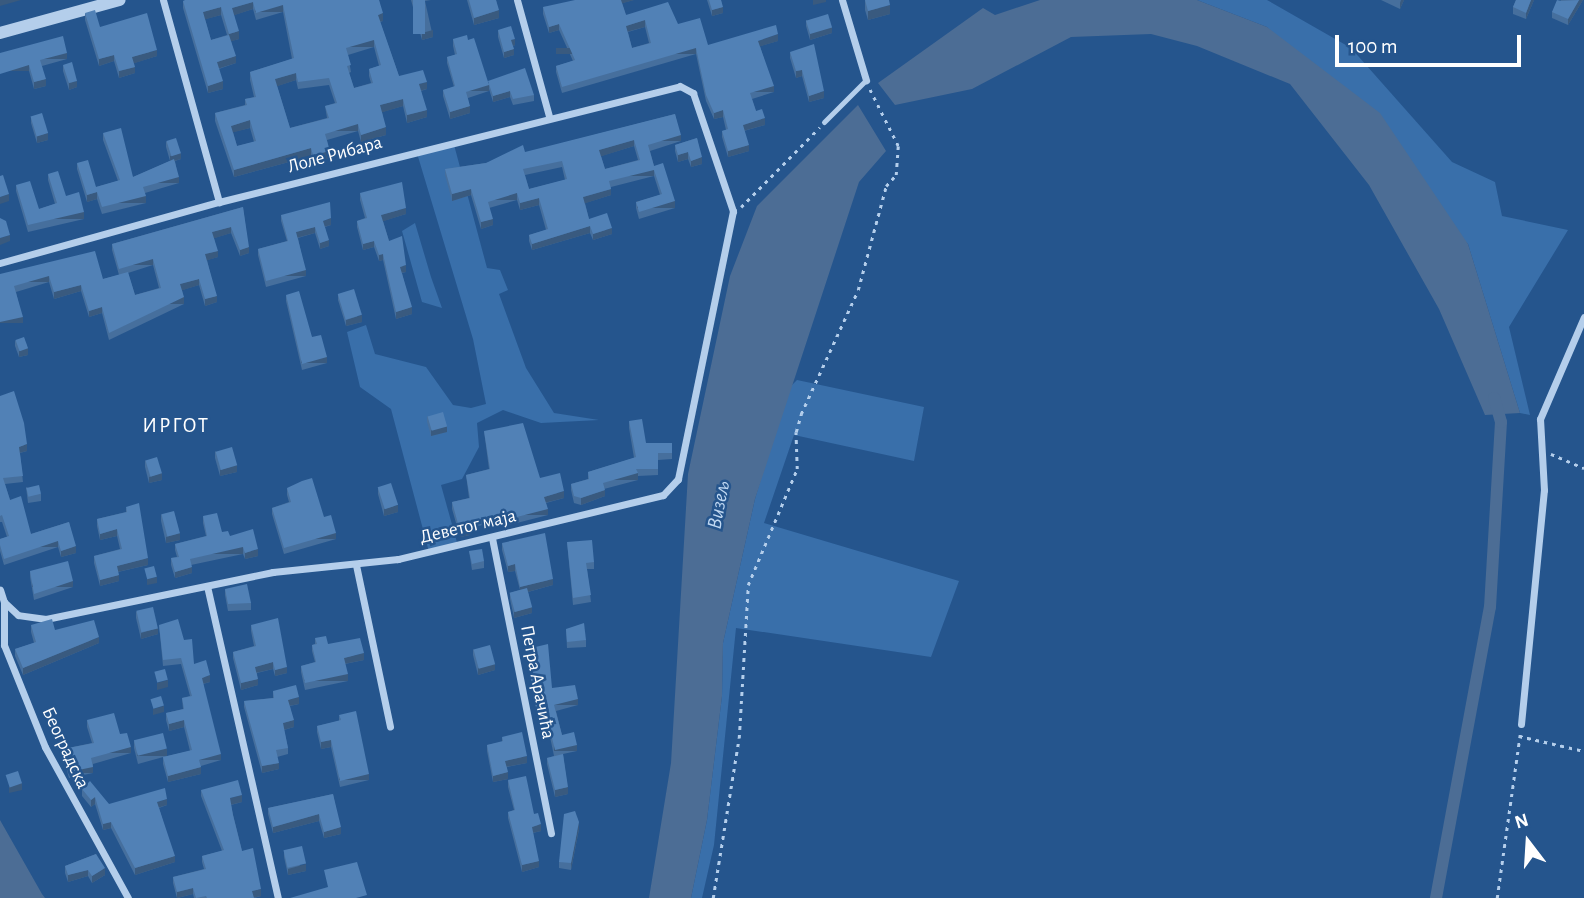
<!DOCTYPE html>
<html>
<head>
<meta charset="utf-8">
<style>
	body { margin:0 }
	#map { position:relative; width:1584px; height:898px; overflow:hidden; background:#25558d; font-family:"Alegreya Sans",sans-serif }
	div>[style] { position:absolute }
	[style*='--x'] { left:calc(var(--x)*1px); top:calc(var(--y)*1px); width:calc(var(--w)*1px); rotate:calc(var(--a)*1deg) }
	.green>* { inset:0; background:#396faa }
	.water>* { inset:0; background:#4c6d95 }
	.canal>* { height:12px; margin:-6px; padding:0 6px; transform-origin:6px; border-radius:6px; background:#4c6d95 }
	.path>* { height:2.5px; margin-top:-1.25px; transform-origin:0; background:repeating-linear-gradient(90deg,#b4ceeb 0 3.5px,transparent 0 8.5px) }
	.service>* { height:5px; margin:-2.5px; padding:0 2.5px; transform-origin:2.5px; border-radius:2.5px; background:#b4ceeb }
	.minor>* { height:7px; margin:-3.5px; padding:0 3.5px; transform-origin:3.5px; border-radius:3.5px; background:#b4ceeb }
	.tertiary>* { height:12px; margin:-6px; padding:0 6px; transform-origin:6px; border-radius:6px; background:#b4ceeb }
	.wall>* { inset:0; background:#466f9d }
	.shaded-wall>* { inset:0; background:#395a7f; transform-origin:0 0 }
	.building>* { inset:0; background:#5181b6; transform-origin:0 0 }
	span { translate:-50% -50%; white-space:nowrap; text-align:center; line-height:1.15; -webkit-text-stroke:5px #25558d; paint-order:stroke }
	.street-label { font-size:19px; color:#fff }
	.neighbourhood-label { font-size:21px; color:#fff; letter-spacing:2px }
	.water-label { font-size:21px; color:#c0d8f2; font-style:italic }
	.north { position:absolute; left:1493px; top:807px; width:70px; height:70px; -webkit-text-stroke:5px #25558d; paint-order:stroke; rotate:343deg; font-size:19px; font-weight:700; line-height:28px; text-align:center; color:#fff }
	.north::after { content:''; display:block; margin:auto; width:24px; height:32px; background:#fff; clip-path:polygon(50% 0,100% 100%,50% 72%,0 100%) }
	.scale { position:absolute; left:1335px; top:35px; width:186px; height:32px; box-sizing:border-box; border:4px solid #fff; border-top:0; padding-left:9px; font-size:21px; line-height:24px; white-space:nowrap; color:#fff; -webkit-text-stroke:5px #25558d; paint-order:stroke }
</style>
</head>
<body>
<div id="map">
	<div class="green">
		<div style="clip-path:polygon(1197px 0,1267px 0,1351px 48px,1452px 162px,1495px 182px,1502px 216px,1568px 230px,1509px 327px,1530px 415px,1520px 413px,1468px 244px,1267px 27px)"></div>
		<div style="clip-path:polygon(453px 141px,487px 268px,500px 270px,508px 290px,499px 294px,526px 368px,554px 413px,599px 420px,541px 423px,503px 410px,477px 423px,479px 447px,462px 479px,441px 485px,458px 546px,429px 552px,391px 409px,360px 387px,347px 332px,366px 325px,375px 354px,426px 367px,453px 405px,471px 408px,486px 404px,473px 339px,416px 150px)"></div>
		<div style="clip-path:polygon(415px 223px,431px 277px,442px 308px,422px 302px,402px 231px)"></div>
		<div style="clip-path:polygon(797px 380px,924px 407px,914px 461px,794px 435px,764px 523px,959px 581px,931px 657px,736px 628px,714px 845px,702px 898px,691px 898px,707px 820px,722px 696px,723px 643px,755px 499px,787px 390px)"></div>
	</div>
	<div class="water">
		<div style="clip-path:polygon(1040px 0,1197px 0,1267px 27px,1380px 113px,1468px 244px,1520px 413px,1485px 415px,1439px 309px,1369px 185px,1290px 84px,1197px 46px,1151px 34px,1071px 37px,972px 89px,895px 105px,878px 83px,983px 8px,995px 15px)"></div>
		<div style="clip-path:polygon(858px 105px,886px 151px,859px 182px,755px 499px,723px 643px,722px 696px,707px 820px,691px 898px,649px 898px,671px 763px,688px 474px,730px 276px,757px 206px)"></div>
		<div style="clip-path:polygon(0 820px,42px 894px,45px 898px,0 898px)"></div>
	</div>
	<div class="canal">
		<div style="--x:1436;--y:898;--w:296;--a:-79.5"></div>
		<div style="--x:1490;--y:607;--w:185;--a:-86.6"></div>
		<div style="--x:1501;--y:422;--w:25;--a:-106"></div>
	</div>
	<div class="path">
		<div style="--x:741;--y:207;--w:112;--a:-45.4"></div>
		<div style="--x:1551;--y:454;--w:36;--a:23"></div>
		<div style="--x:1519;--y:736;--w:67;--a:13"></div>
		<div style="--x:713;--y:898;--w:162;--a:-80.8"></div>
		<div style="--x:739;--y:738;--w:153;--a:-86.6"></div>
		<div style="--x:748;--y:585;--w:126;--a:-67.1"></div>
		<div style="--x:797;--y:469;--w:37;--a:-92"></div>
		<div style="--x:796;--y:432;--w:19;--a:-74"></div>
		<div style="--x:801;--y:414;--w:136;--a:-65.3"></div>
		<div style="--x:858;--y:290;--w:108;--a:-74.9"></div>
		<div style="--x:886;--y:186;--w:15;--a:-48"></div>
		<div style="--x:896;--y:175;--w:29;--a:-86"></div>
		<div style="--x:898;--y:146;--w:63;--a:-116.6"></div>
		<div style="--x:1497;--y:898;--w:166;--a:-82"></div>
	</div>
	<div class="service">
		<div style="--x:824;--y:122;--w:59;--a:-45"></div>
	</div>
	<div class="minor">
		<div style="--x:163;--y:0;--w:210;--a:74.5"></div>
		<div style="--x:517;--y:0;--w:120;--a:74.6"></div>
		<div style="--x:842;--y:0;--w:84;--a:73.3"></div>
		<div style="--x:0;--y:263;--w:227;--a:-15.6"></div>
		<div style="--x:219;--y:202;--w:475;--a:-14.1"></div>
		<div style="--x:680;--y:86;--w:15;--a:28"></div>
		<div style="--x:693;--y:93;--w:125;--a:71.3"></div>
		<div style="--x:733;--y:211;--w:274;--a:101.6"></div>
		<div style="--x:678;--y:479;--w:22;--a:133"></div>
		<div style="--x:663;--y:495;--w:273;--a:166.4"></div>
		<div style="--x:398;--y:559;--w:126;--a:174.1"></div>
		<div style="--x:273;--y:572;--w:232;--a:168.3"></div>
		<div style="--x:46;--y:619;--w:28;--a:-172"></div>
		<div style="--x:18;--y:615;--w:19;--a:-137"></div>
		<div style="--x:4;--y:602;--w:13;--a:-108"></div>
		<div style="--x:492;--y:538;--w:301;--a:78.7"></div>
		<div style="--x:356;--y:565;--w:165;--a:78.1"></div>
		<div style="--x:207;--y:586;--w:320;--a:77.2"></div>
		<div style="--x:4;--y:602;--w:43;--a:90"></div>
		<div style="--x:4;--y:645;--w:110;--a:68.1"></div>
		<div style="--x:45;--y:747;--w:172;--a:61.2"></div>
		<div style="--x:1521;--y:724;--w:235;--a:-84.4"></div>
		<div style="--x:1544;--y:490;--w:71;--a:-93.2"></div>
		<div style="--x:1540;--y:419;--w:111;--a:-66.7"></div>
	</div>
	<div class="tertiary">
		<div style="--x:0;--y:33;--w:124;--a:-15.4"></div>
	</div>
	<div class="wall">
		<div style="clip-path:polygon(evenodd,379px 0,383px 21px,380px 22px,399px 76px,427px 89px,421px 91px,427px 117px,407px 123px,403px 106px,382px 112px,386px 135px,361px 142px,358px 131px,327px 140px,330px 158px,313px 163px,311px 156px,234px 177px,215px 121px,215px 113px,245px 105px,245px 99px,254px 97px,250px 80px,250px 72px,292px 59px,283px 12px,256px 20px,253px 9px,234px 15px,239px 39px,231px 41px,236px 63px,219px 69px,223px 89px,208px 93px,183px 8px,183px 1px,379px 0,221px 15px,227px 35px,211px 40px,205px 19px,221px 15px,379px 0,374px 47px,379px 66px,369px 69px,369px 76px,371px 83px,354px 88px,349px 73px,351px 72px,348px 55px,374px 47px,379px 0,296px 80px,298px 89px,329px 85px,335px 103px,325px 106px,327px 118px,290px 128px,277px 86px,296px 80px,379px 0,250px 128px,254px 142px,237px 146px,233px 132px,250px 128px)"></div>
		<div style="clip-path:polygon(411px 0,431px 0,425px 1px,433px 37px,422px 40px)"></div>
		<div style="clip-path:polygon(467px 0,496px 0,499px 18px,474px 25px)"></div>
		<div style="clip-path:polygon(evenodd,634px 0,622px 3px,626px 15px,678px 24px,708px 45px,778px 41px,760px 46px,774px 92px,752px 99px,756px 111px,765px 125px,744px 131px,749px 151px,728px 157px,722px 137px,722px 131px,726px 130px,723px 117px,714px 119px,706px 101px,696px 54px,562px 93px,556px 72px,556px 66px,573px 61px,559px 30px,549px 33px,543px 14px,543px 7px,634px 0,645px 27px,649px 43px,632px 48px,628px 32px,645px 27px)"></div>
		<div style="clip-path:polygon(707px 0,721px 0,723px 13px,712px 16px)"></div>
		<div style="clip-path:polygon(865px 0,890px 14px,868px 20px,865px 10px)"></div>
		<div style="clip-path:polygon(1381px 0,1404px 0,1400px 9px)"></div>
		<div style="clip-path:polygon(1516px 0,1534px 0,1526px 19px,1513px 14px,1513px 7px)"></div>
		<div style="clip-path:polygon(1561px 0,1583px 0,1568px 25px,1552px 18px,1552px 12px)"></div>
		<div style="clip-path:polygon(85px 13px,100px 27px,157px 56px,134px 63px,135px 73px,119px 78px,114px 61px,99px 66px,85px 20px)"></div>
		<div style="clip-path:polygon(806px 20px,832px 33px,810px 40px,806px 26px)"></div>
		<div style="clip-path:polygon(498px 30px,515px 45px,513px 46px,514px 55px,504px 58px,498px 37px)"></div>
		<div style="clip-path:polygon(453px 39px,468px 40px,488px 83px,534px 95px,534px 101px,513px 105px,510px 97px,493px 102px,489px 89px,489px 91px,468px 98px,470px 113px,450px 119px,443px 96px,443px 90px,454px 87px,447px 63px,447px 57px,455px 55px,453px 46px)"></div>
		<div style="clip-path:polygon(790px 52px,824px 98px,809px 102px,802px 76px,796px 78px,790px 58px)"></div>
		<div style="clip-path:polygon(0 53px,67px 59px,42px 66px,46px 86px,34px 89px,29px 71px)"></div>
		<div style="clip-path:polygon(63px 65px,77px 87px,69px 90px,63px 71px)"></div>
		<div style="clip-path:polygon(evenodd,675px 114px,681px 141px,650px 151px,654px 166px,675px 208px,639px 219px,636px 208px,636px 202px,660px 195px,654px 176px,611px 187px,611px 195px,585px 203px,589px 219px,612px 234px,593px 240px,590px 233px,532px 250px,529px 241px,529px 235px,546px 230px,539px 205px,520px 210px,517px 200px,489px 208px,493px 225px,481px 229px,471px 195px,452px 201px,445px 175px,445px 169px,486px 163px,675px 114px,634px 146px,638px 160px,605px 169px,601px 156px,634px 146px,675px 114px,562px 167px,565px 180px,529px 189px,525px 175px,562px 167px)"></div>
		<div style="clip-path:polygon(31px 117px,48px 140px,37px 143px,31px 123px)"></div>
		<div style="clip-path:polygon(103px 133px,133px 177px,170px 161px,166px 147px,166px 141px,181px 159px,175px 161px,179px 183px,145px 193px,146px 203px,102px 214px,97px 199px,87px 202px,77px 169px,77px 163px,96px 187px,118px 181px,103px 140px)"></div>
		<div style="clip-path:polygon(697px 138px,702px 164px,691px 167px,688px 159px,678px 162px,675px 151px,675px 145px)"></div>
		<div style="clip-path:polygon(48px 174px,84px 219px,28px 232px,16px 191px,16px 185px,39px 209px,55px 204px,48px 180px)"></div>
		<div style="clip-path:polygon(360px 193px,406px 214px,383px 221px,389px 241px,406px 272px,402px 273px,412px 314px,396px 319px,383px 260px,379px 261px,374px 247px,363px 250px,357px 227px,357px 221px,365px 218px,360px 200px)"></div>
		<div style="clip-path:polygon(evenodd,243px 207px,249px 253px,240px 256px,231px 233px,214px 238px,218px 257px,207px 260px,217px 302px,205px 306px,199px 285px,182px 290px,184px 304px,109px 340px,102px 313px,89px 317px,81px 291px,54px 299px,49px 282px,16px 292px,23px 323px,0 274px,103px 279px,119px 275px,112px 250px,112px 244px,243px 207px,153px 265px,159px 288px,135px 295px,128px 273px,153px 265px)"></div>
		<div style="clip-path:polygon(281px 215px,331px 225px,325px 227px,329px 246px,320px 249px,315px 233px,298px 238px,306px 276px,266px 287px,258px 255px,258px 249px,287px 241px,281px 221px)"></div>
		<div style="clip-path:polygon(338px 294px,362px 322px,346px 326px,338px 300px)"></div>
		<div style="clip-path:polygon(286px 295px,312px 337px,327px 363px,302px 370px,286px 301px)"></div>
		<div style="clip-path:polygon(15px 340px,28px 355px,19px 357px,15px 346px)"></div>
		<div style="clip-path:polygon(0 396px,27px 451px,20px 453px,23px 482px,5px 484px,10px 500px,31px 534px,69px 522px,76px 553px,61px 557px,58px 547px,4px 565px,0 551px,0 539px,7px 537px,2px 522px,0 522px)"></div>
		<div style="clip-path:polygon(427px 416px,447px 432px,431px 436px,427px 422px)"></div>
		<div style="clip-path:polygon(629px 421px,646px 443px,672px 443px,672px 459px,658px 460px,658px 475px,638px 476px,638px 480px,604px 489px,605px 496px,581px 505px,574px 503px,571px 490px,571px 484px,588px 479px,588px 472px,634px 458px,629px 428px)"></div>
		<div style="clip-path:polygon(484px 431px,564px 498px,546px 503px,548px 515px,505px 526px,504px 520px,470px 528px,470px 535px,460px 537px,452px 509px,452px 502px,469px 498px,466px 475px,489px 469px)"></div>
		<div style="clip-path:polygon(215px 451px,237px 472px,220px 476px,215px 458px)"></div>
		<div style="clip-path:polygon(145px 460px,162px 480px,149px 483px,145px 467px)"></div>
		<div style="clip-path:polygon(26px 487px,41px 494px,41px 501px,28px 503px)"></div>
		<div style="clip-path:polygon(378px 487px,398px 512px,384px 516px,378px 494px)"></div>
		<div style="clip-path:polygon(287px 488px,324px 517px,336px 539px,284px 554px,272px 514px,272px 508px,289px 502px,287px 495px)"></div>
		<div style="clip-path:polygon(126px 507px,148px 565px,118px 572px,119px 581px,100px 586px,94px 563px,94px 556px,120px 549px,117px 536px,100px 540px,97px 526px,97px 519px,126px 512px)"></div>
		<div style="clip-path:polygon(161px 514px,180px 540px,166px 543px,161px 521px)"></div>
		<div style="clip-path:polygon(203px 516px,222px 532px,230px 536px,258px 556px,245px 559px,243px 554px,191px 565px,192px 573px,175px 578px,171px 565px,171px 558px,177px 557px,175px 550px,175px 544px,206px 536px,203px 523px)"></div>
		<div style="clip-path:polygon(567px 542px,594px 562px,594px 569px,587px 569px,591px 602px,573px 605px)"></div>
		<div style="clip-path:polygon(502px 543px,553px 585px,528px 592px,532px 613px,514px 618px,510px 599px,510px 593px,520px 590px,515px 571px,508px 572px,502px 550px)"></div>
		<div style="clip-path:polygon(469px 551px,484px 561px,484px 568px,472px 570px)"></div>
		<div style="clip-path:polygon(30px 571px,73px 587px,34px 600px,30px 577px)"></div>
		<div style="clip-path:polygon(225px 589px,251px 603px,251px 610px,228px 611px,225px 595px)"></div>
		<div style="clip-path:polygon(136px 611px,158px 634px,141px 639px,136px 618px)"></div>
		<div style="clip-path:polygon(31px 625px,55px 630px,99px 643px,23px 675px,15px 656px,15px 649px,34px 643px,31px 632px)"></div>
		<div style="clip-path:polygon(159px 625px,184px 640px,194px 664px,210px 682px,203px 684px,221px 760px,201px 766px,201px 774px,168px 782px,163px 764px,163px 757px,190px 751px,184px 727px,169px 731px,166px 720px,166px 713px,183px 709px,182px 698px,190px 696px,181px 664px,163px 666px)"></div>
		<div style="clip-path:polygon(251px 625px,287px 673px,275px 676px,273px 669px,257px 673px,258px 685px,241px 690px,233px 658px,233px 652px,254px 646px,251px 631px)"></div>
		<div style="clip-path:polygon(566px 629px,586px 640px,586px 647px,567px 648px)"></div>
		<div style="clip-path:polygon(315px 638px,364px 660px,345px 664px,348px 681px,305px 690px,301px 672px,301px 666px,315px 662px,312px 651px,312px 645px,315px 644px)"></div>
		<div style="clip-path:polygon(473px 649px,495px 670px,478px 675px,473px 655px)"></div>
		<div style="clip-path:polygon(527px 649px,552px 688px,578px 705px,556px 711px,562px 735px,577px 751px,563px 754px,568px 794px,555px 797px,547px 764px,547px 758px,554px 756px,549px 732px,540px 734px,527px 656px)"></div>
		<div style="clip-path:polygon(273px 691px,299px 704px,290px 706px,294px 727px,284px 730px,288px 748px,288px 754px,277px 757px,279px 769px,262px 773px,244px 707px,244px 701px,273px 698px)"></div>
		<div style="clip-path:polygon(339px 715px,369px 780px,340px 787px,331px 747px,321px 749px,317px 732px,317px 726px,339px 721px)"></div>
		<div style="clip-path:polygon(87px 720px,120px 734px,131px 753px,93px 764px,93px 773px,69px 778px,63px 756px,63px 749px,92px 743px,87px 727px)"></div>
		<div style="clip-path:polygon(502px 737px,527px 763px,507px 767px,508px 779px,493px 782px,487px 751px,487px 745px,502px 742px)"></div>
		<div style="clip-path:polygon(134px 741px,167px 756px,138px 764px,134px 748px)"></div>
		<div style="clip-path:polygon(508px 780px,534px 814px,541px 831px,533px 833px,539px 867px,522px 872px,508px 818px,508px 812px,514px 810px,508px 787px)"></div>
		<div style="clip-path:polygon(82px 789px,109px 804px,167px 805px,159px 808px,175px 862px,135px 875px,111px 828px,103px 830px,95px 804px,91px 807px,82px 796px)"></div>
		<div style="clip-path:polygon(201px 790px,242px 802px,231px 805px,233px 815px,242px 851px,261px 896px,254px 898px,194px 898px,193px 894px,177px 898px,173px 883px,173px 877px,204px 869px,202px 862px,202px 856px,222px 851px,201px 796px)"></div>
		<div style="clip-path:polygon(333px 794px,341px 834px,324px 838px,319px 821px,273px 833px,268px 814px,268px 808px)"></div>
		<div style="clip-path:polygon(579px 829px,571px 870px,559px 868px,559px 862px)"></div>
		<div style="clip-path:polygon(284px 851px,306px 871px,288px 875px,284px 857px)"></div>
		<div style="clip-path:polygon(96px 854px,105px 875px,92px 883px,88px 876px,68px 882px,65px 873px,65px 866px)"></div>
	</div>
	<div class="shaded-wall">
		<div style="clip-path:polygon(0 0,21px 0,0 6px)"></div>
		<div style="clip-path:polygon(620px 0,634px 0,620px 4px)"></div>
		<div style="clip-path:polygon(813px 0,826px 0,826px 2px,813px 5px)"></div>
		<div style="clip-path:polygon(1401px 0,1404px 0,1400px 9px,1400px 3px)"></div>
		<div style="clip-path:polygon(1531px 0,1534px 0,1526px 19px,1526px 13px)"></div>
		<div style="clip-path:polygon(1579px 0,1583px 0,1568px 25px,1568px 19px)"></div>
		<div style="clip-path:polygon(253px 2px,253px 9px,232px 16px,232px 8px)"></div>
		<div style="left:283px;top:5px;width:7px;height:28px;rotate:90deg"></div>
		<div style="clip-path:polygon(890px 5px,890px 14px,868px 20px,868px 11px)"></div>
		<div style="clip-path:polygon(221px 7px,221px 15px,203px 20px,203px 12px)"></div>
		<div style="clip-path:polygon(723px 7px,723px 13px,712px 16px,712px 10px)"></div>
		<div style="clip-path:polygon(499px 10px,499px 18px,474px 25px,474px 18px)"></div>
		<div style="clip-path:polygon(383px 13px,383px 21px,378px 22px,378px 15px)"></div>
		<div style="clip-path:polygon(645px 20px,645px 27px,626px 32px,626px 26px)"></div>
		<div style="clip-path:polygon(559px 24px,559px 30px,549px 33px,549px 27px)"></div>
		<div style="clip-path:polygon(832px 27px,832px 33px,810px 40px,810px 33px)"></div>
		<div style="clip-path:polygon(433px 30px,433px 37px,422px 40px,422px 33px)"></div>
		<div style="clip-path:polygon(239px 31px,239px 39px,229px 42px,229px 34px)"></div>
		<div style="clip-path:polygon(778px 34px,778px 41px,758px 47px,758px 41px)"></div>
		<div style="clip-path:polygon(515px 39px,515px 45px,511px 47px,511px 40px)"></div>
		<div style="left:374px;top:40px;width:7px;height:29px;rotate:90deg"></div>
		<div style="left:696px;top:48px;width:6px;height:140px;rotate:90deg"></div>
		<div style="clip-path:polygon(514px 49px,514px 55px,504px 58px,504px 52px)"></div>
		<div style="clip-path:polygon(157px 50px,157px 56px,132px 64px,132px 57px)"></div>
		<div style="left:67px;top:53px;width:6px;height:28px;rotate:90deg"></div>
		<div style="clip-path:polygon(114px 55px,114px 61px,99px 66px,99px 59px)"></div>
		<div style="clip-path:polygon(236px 56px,236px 63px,217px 69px,217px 62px)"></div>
		<div style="left:29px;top:65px;width:6px;height:30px;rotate:90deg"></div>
		<div style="clip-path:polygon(135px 67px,135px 73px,119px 78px,119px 71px)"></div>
		<div style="clip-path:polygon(802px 70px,802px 76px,796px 78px,796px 71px)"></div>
		<div style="clip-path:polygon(296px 73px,296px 80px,275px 87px,275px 79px)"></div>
		<div style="clip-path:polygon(46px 79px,46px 86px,34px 89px,34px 82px)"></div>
		<div style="clip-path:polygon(77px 81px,77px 87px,69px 90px,69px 83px)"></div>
		<div style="clip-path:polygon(223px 81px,223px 89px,208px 93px,208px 86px)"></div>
		<div style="clip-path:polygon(427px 82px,427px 89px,419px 91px,419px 84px)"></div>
		<div style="left:489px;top:85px;width:6px;height:24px;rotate:90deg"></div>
		<div style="left:774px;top:86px;width:6px;height:25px;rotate:90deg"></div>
		<div style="clip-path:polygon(510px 91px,510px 97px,493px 102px,493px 96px)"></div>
		<div style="clip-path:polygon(824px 91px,824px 98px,809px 102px,809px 96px)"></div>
		<div style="clip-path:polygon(403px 99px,403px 106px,380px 113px,380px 105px)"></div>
		<div style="clip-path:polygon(470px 106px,470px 113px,450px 119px,450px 112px)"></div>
		<div style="clip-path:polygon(427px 110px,427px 117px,407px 123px,407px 115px)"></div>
		<div style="clip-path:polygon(723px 110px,723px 117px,714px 119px,714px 113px)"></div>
		<div style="clip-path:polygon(765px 118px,765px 125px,743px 131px,743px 125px)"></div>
		<div style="clip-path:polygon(250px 120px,250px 128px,231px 133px,231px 126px)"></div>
		<div style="left:358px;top:124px;width:7px;height:34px;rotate:90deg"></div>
		<div style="clip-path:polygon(386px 127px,386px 135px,361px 142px,361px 135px)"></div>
		<div style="clip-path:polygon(48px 133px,48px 140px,37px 143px,37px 136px)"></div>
		<div style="left:681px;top:135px;width:6px;height:34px;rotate:90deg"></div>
		<div style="clip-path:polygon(634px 140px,634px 146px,599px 157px,599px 150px)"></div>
		<div style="clip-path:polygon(749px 145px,749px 151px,728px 157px,728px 151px)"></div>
		<div style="clip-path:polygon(311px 148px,311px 156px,234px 177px,234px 170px)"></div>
		<div style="clip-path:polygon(330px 151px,330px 158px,313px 163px,313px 155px)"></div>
		<div style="clip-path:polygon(688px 152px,688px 159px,678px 162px,678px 155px)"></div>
		<div style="clip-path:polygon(181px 153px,181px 159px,170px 162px,170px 156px)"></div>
		<div style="clip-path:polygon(702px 157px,702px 164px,691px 167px,691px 161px)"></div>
		<div style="left:654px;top:170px;width:6px;height:46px;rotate:90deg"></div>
		<div style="left:179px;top:177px;width:6px;height:37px;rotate:90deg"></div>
		<div style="clip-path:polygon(471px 189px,471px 195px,452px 201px,452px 194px)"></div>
		<div style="clip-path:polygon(611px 189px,611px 195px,583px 204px,583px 197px)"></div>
		<div style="clip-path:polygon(97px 192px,97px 199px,87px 202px,87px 195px)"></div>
		<div style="left:517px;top:193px;width:7px;height:30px;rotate:90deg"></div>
		<div style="clip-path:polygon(9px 194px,9px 201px,0 204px,0 197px)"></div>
		<div style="left:146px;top:196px;width:7px;height:45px;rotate:90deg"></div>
		<div style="clip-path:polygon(539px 198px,539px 205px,520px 210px,520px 203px)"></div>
		<div style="left:675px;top:201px;width:7px;height:38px;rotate:90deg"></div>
		<div style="clip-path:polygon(406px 208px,406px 214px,381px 222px,381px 215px)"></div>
		<div style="left:84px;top:212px;width:7px;height:57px;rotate:90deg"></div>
		<div style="clip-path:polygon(331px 218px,331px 225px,323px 227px,323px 221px)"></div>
		<div style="clip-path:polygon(493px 219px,493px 225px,481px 229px,481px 222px)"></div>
		<div style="clip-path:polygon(590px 226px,590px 233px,532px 250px,532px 244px)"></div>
		<div style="clip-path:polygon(231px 227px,231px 233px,212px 239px,212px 232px)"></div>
		<div style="clip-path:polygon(315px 227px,315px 233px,296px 238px,296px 232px)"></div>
		<div style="clip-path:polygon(612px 228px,612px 234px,593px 240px,593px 234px)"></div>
		<div style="clip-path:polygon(10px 235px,10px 241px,0 245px,0 238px)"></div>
		<div style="clip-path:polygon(329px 240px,329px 246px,320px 249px,320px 243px)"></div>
		<div style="clip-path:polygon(374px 241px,374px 247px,363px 250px,363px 244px)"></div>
		<div style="clip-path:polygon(249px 247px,249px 253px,240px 256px,240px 250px)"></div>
		<div style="clip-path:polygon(218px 251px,218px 257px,205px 261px,205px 254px)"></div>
		<div style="clip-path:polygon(383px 254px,383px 260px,379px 261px,379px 255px)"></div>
		<div style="left:153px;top:259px;width:6px;height:35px;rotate:90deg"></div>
		<div style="clip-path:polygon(406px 265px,406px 272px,400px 273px,400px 267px)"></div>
		<div style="left:306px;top:270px;width:6px;height:41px;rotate:90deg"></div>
		<div style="left:49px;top:276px;width:6px;height:36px;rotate:90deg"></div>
		<div style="clip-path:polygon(199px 279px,199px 285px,180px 291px,180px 284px)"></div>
		<div style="clip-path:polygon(81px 285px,81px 291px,54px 299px,54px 292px)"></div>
		<div style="clip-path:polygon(217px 296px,217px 302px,205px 306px,205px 299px)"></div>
		<div style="left:184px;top:297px;width:7px;height:83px;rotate:90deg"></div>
		<div style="clip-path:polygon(102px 307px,102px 313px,89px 317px,89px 311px)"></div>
		<div style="clip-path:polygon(412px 307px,412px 314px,396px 319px,396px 312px)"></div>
		<div style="clip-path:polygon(362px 315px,362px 322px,346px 326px,346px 320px)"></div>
		<div style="left:23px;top:317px;width:6px;height:24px;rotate:90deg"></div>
		<div style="clip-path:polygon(28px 348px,28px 355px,19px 357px,19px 351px)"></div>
		<div style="left:327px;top:357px;width:6px;height:26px;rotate:90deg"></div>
		<div style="clip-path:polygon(447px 426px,447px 432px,431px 436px,431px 430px)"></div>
		<div style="clip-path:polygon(27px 444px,27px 451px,19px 453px,19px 447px)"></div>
		<div style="clip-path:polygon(237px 465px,237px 472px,220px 476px,220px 470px)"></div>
		<div style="clip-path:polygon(162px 473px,162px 480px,149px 483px,149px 477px)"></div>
		<div style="left:638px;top:473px;width:7px;height:36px;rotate:90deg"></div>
		<div style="clip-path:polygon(605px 490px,605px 496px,581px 505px,581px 498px)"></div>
		<div style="clip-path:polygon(564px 491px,564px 498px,544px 503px,544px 497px)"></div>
		<div style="clip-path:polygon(398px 505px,398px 512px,384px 516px,384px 509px)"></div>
		<div style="left:548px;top:509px;width:6px;height:44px;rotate:90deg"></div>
		<div style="left:504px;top:513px;width:7px;height:37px;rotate:90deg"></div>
		<div style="clip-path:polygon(470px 528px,470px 535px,460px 537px,460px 531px)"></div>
		<div style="clip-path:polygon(117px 529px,117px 536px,100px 540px,100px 534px)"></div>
		<div style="clip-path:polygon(180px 533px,180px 540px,166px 543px,166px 537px)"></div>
		<div style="left:336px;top:533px;width:6px;height:54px;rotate:90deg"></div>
		<div style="left:58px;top:541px;width:6px;height:57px;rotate:90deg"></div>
		<div style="clip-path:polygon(76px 546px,76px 553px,61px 557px,61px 551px)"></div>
		<div style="left:243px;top:547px;width:7px;height:54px;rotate:90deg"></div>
		<div style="clip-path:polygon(258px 549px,258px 556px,245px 559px,245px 553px)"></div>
		<div style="clip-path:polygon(148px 558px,148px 565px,117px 572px,117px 566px)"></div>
		<div style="clip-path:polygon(515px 564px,515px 571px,508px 572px,508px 566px)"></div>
		<div style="clip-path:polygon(192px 567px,192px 573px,175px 578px,175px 572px)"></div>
		<div style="clip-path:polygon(119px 575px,119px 581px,100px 586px,100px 580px)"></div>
		<div style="clip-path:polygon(157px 577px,157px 583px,147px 585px,147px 579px)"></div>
		<div style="clip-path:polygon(553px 579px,553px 585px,520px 594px,520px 587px)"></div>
		<div style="left:73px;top:581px;width:6px;height:41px;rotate:90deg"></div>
		<div style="clip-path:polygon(532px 607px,532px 613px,514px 618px,514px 612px)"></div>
		<div style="clip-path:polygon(158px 628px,158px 634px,141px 639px,141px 633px)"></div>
		<div style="clip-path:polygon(99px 637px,99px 643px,23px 675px,23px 668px)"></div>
		<div style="clip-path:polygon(364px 653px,364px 660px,344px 664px,344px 658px)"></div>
		<div style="clip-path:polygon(273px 662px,273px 669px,255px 673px,255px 667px)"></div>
		<div style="clip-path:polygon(495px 664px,495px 670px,478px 675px,478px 668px)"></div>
		<div style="clip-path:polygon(287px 667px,287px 673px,275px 676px,275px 670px)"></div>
		<div style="left:348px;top:674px;width:7px;height:44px;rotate:90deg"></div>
		<div style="clip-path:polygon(210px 675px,210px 682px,202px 684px,202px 678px)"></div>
		<div style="clip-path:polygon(258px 679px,258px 685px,241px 690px,241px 683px)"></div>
		<div style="clip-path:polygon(168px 680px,168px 687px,157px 690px,157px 683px)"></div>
		<div style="clip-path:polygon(299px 697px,299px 704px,288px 706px,288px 700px)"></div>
		<div style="left:578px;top:699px;width:6px;height:25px;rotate:90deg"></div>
		<div style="clip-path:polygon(164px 706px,164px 712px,153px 715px,153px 709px)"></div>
		<div style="clip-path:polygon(184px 720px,184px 727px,169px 731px,169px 724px)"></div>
		<div style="clip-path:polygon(294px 720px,294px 727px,283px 730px,283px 723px)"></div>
		<div style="clip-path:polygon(549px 726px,549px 732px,540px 734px,540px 728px)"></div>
		<div style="clip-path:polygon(331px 740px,331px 747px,321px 749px,321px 742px)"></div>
		<div style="left:577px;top:745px;width:6px;height:23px;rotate:90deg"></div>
		<div style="left:131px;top:747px;width:6px;height:41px;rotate:90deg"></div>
		<div style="left:167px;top:749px;width:7px;height:30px;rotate:90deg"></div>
		<div style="left:221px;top:754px;width:6px;height:23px;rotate:90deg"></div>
		<div style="clip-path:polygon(527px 756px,527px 763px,505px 767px,505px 761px)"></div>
		<div style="clip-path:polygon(279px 763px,279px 769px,262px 773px,262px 766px)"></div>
		<div style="left:93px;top:767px;width:6px;height:25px;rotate:90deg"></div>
		<div style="clip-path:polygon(201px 767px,201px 774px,168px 782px,168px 776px)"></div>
		<div style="clip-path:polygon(508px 772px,508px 779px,493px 782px,493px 776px)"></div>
		<div style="left:369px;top:774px;width:6px;height:30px;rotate:90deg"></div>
		<div style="clip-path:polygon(22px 783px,22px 790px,9px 793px,9px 787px)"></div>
		<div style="clip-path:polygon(568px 787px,568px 794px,555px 797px,555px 790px)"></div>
		<div style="clip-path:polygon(242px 795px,242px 802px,230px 805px,230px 798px)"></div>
		<div style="clip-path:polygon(95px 797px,95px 804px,91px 807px,91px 800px)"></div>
		<div style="clip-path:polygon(167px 799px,167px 805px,157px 808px,157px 802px)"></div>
		<div style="clip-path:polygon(319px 814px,319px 821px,273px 833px,273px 827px)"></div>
		<div style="clip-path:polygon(111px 822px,111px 828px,103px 830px,103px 824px)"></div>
		<div style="clip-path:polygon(579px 822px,579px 829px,571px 870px,571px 863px)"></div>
		<div style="clip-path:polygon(541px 824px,541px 831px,532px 833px,532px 827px)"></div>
		<div style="clip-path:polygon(341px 827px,341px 834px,324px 838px,324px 832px)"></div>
		<div style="clip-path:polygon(175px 856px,175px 862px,135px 875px,135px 868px)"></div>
		<div style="clip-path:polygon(539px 861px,539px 867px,522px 872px,522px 865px)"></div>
		<div style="clip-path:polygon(306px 864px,306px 871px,288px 875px,288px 869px)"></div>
		<div style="clip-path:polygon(105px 868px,105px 875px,92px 883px,92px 876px)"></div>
		<div style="clip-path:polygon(88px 870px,88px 876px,68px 882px,68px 875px)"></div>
		<div style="clip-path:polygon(193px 888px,193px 894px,177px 898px,177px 892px)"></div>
		<div style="clip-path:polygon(261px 889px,261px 896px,252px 898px,252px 891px)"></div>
	</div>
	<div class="building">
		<div style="clip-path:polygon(evenodd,185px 0,379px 0,383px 13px,378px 15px,399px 76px,423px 70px,427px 82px,419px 84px,427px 110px,407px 115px,403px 99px,380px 105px,386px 127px,361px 135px,358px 124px,325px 134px,330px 151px,313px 155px,311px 148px,234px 170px,215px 113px,247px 105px,245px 99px,256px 97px,250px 72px,294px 58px,283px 5px,256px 13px,253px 2px,232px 8px,239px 31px,229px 34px,221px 7px,203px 12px,211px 40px,229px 35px,236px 56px,217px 62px,223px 81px,208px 86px,183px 1px,185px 0,374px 40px,381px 65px,369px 69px,373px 83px,354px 88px,347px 66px,351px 65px,346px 48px,374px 40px,185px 0,296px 73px,298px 82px,329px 78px,337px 103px,325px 106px,329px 118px,290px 128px,275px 79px,296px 73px,185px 0,250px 120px,256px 141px,237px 146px,231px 126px,250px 120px)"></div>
		<div style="left:413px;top:0;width:12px;height:34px"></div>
		<div style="clip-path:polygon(469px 0,496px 0,499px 10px,474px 18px)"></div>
		<div style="clip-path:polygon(evenodd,575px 0,621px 0,626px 15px,668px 2px,678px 24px,700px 18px,708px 45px,776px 25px,778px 34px,758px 41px,774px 86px,750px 93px,756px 111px,762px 109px,765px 118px,743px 125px,749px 145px,728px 151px,722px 131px,728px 129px,723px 110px,714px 113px,706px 95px,696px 48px,562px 87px,556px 66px,575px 60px,559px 24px,549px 27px,543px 7px,575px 0,645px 20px,651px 43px,632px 48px,626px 26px,645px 20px)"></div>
		<div style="clip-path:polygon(709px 0,721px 0,723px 7px,712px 10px)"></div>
		<div style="clip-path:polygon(865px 0,889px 0,890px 5px,868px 11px)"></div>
		<div style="clip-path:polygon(1516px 0,1531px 0,1526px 13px,1513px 7px)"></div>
		<div style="clip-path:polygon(1557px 0,1561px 1px,1579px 0,1568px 19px,1552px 12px)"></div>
		<div style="clip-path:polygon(95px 10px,100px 27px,147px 13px,157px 50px,132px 57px,135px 67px,119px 71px,114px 55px,99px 59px,85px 13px)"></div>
		<div style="left:828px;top:14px;width:14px;height:23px;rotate:73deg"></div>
		<div style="clip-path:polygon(511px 26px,515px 39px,511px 40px,514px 49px,504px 52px,498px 30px)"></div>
		<div style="clip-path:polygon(467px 35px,468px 40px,474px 38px,489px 85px,466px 92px,470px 106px,450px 112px,443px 90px,455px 86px,447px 57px,457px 54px,453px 39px)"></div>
		<div style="clip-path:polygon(63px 36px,67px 53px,40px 60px,46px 79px,34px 82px,29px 65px,0 74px,0 53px)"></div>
		<div style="clip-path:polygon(814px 44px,824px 91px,809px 96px,802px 70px,796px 71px,790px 52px)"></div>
		<div style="clip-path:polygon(72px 62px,77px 81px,69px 83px,63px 65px)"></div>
		<div style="clip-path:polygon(525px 68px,534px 95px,513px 99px,510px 91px,493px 96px,488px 81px)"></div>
		<div style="left:42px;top:113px;width:21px;height:12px;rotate:73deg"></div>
		<div style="clip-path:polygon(evenodd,675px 114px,681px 135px,648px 145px,654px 166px,663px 163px,675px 201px,639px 212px,636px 202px,662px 194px,654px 170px,609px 181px,611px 189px,583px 197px,589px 219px,607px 213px,612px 228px,593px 234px,590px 226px,532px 244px,529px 235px,548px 229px,539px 198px,520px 203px,517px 193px,488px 202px,493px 219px,481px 222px,471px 189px,452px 194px,445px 169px,486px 163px,523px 145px,525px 152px,675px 114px,634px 140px,640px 160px,605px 169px,599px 150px,634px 140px,675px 114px,562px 161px,567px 179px,529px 189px,523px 169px,562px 161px)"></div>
		<div style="clip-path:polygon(121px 128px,133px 177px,174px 159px,179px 177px,143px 187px,146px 196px,102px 207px,97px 192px,87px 195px,77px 163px,88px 160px,96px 187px,120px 180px,103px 133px)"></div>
		<div style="left:176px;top:138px;width:16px;height:10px;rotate:72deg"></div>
		<div style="clip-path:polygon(697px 138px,702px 157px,691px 161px,688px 152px,678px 155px,675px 145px)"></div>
		<div style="clip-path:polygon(58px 171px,66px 196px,79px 192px,84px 212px,28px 225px,16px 185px,30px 181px,39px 209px,57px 203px,48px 174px)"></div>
		<div style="clip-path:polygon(3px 175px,9px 194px,0 197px,0 176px)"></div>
		<div style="clip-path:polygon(402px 182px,406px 208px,381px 215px,389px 241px,402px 236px,406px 265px,400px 267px,412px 307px,396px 312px,383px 254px,379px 255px,374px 241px,363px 244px,357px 221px,367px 218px,360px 193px)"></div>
		<div style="clip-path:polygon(330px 202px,331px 218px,323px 221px,329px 240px,320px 243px,315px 227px,296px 232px,306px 270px,266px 281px,258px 249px,288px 241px,281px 215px)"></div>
		<div style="clip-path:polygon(243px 207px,249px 247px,240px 250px,231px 227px,212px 232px,218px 251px,205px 254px,217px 296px,205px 299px,199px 279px,180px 284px,184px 297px,109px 333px,102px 307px,89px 311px,81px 285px,54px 292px,49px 276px,14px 286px,23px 317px,0 322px,0 274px,95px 251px,103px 279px,128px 272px,135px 295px,161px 288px,153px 259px,119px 269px,112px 244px)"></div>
		<div style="clip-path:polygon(0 218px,6px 221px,10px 235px,0 238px)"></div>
		<div style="left:354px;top:289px;width:27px;height:17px;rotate:73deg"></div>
		<div style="clip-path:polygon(299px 291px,312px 337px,321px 335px,327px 357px,302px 364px,286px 295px)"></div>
		<div style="left:24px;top:337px;width:12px;height:9px;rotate:70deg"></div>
		<div style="clip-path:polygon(14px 391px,24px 423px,27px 444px,19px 447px,23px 476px,3px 478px,10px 500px,21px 496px,31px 534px,69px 522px,76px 546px,61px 551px,58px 541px,4px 559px,0 545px,0 539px,9px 536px,2px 515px,0 516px,0 396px)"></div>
		<div style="left:443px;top:412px;width:15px;height:16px;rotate:74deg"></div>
		<div style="clip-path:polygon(642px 419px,646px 443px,672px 443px,672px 453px,658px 453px,658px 469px,636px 469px,638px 473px,603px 483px,605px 490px,581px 498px,574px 496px,571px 484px,589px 479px,588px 472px,636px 457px,629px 421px)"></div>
		<div style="clip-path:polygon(523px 423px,540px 478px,560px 473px,564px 491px,544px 497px,548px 509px,505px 520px,504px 513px,468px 522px,470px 528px,460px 531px,452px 502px,470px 498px,466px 475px,490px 469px,484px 431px)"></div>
		<div style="left:232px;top:447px;width:19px;height:17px;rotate:74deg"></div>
		<div style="left:157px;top:457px;width:17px;height:12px;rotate:73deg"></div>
		<div style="clip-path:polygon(312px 478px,324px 517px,331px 515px,336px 533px,284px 548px,272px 508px,291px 502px,287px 488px,302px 481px)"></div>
		<div style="left:391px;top:483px;width:23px;height:14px;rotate:72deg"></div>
		<div style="left:39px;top:485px;width:9px;height:13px;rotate:77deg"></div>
		<div style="clip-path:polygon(139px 503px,148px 558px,117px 566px,119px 575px,100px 580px,94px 556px,122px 549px,117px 529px,100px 534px,97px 519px,127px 512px,126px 507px)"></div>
		<div style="left:174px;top:511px;width:23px;height:13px;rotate:75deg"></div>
		<div style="clip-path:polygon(217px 513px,222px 532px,228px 531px,230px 536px,253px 529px,258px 549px,245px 553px,243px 547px,190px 559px,192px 567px,175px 572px,171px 558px,179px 557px,175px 544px,207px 536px,203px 516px)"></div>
		<div style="clip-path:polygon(545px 533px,553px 579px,520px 587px,515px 564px,508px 566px,502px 543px)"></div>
		<div style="clip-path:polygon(592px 540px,594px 562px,586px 563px,591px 595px,573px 598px,567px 542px)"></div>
		<div style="clip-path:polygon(482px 549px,484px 561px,472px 564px,469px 551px)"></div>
		<div style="clip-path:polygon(68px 561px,73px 581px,34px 594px,30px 571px)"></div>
		<div style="left:154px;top:566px;width:11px;height:10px;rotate:75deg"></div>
		<div style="clip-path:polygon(247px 584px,251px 603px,228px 604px,225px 589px)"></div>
		<div style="left:527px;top:588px;width:20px;height:18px;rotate:75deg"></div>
		<div style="left:153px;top:607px;width:22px;height:17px;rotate:77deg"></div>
		<div style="clip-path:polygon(278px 618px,287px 667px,275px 670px,273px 662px,255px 667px,258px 679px,241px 683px,233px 652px,256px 646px,251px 625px)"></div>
		<div style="clip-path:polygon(52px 619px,55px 630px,94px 620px,99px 637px,23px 668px,15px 649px,36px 642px,31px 625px)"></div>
		<div style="clip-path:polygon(178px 619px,184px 640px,192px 639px,194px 664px,206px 660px,210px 675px,202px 678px,221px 754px,199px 760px,201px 767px,168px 776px,163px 757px,192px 750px,184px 720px,169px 724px,166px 713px,184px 709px,182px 698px,192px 696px,181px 658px,163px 660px,159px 625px)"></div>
		<div style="clip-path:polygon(584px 623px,586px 640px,567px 642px,566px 629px)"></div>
		<div style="clip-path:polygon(326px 636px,328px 644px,360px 638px,364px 653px,344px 658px,348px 674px,305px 683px,301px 666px,316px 662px,312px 645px,317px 644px,315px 638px)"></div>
		<div style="clip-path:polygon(548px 644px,552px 688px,575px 685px,578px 699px,554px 705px,562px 735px,574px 732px,577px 745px,555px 750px,549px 726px,540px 728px,527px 649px)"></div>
		<div style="left:490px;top:645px;width:20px;height:17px;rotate:75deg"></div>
		<div style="left:165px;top:669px;width:11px;height:11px;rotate:75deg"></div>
		<div style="clip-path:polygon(296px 685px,299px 697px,288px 700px,294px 720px,283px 723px,288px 748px,276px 750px,279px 763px,262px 766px,244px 701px,274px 698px,273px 691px)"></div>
		<div style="left:161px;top:696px;width:10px;height:11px;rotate:73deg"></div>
		<div style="clip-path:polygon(356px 711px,369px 774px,340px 781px,331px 740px,321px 742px,317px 726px,341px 720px,339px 715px)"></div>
		<div style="clip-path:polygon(114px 713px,120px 734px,127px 733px,131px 747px,91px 758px,93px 767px,69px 772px,63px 749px,94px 743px,87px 720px)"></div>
		<div style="clip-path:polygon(522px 732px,527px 756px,505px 761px,508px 772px,493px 776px,487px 745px,503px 741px,502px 737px)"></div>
		<div style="left:163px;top:733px;width:16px;height:30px;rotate:76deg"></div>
		<div style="clip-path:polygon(563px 754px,568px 787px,555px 790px,547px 758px)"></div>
		<div style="left:18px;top:771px;width:13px;height:13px;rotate:72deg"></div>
		<div style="clip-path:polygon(526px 776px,534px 814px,538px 813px,541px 824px,532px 827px,539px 861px,522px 865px,508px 812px,515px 810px,508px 780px)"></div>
		<div style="clip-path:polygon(238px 780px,242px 795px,230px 798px,233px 815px,242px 851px,253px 848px,261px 889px,252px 891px,254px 898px,207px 898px,206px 896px,196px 898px,193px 888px,177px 892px,173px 877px,206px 869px,202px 856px,224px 850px,201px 790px)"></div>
		<div style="clip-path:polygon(90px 781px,109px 804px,165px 788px,167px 799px,157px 802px,175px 856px,135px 868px,111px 822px,103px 824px,95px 797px,91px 800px,82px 789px)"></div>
		<div style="clip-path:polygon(333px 794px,341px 827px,324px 832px,319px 814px,273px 827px,268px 808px)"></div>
		<div style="clip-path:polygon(575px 811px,579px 822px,571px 863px,559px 862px,564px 814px)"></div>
		<div style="left:302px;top:846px;width:18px;height:19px;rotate:77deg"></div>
		<div style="clip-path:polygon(96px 854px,105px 868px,92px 876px,88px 870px,68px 875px,65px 866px)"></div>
		<div style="clip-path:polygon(357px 862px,367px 895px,356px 898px,290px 898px,328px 887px,324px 870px)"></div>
	</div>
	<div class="street-label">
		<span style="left:335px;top:155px;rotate:-15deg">Лоле Рибара</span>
		<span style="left:468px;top:527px;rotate:-13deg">Деветог маја</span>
		<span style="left:537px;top:682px;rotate:79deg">Петра Арачића</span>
		<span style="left:65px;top:748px;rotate:65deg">Београдска</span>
	</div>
	<div class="neighbourhood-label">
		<span style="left:176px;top:426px">ИРГОТ</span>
	</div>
	<div class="water-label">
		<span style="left:719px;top:505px;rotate:-79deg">Визељ</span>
	</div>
	<div class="north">N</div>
	<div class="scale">100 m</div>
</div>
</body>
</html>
